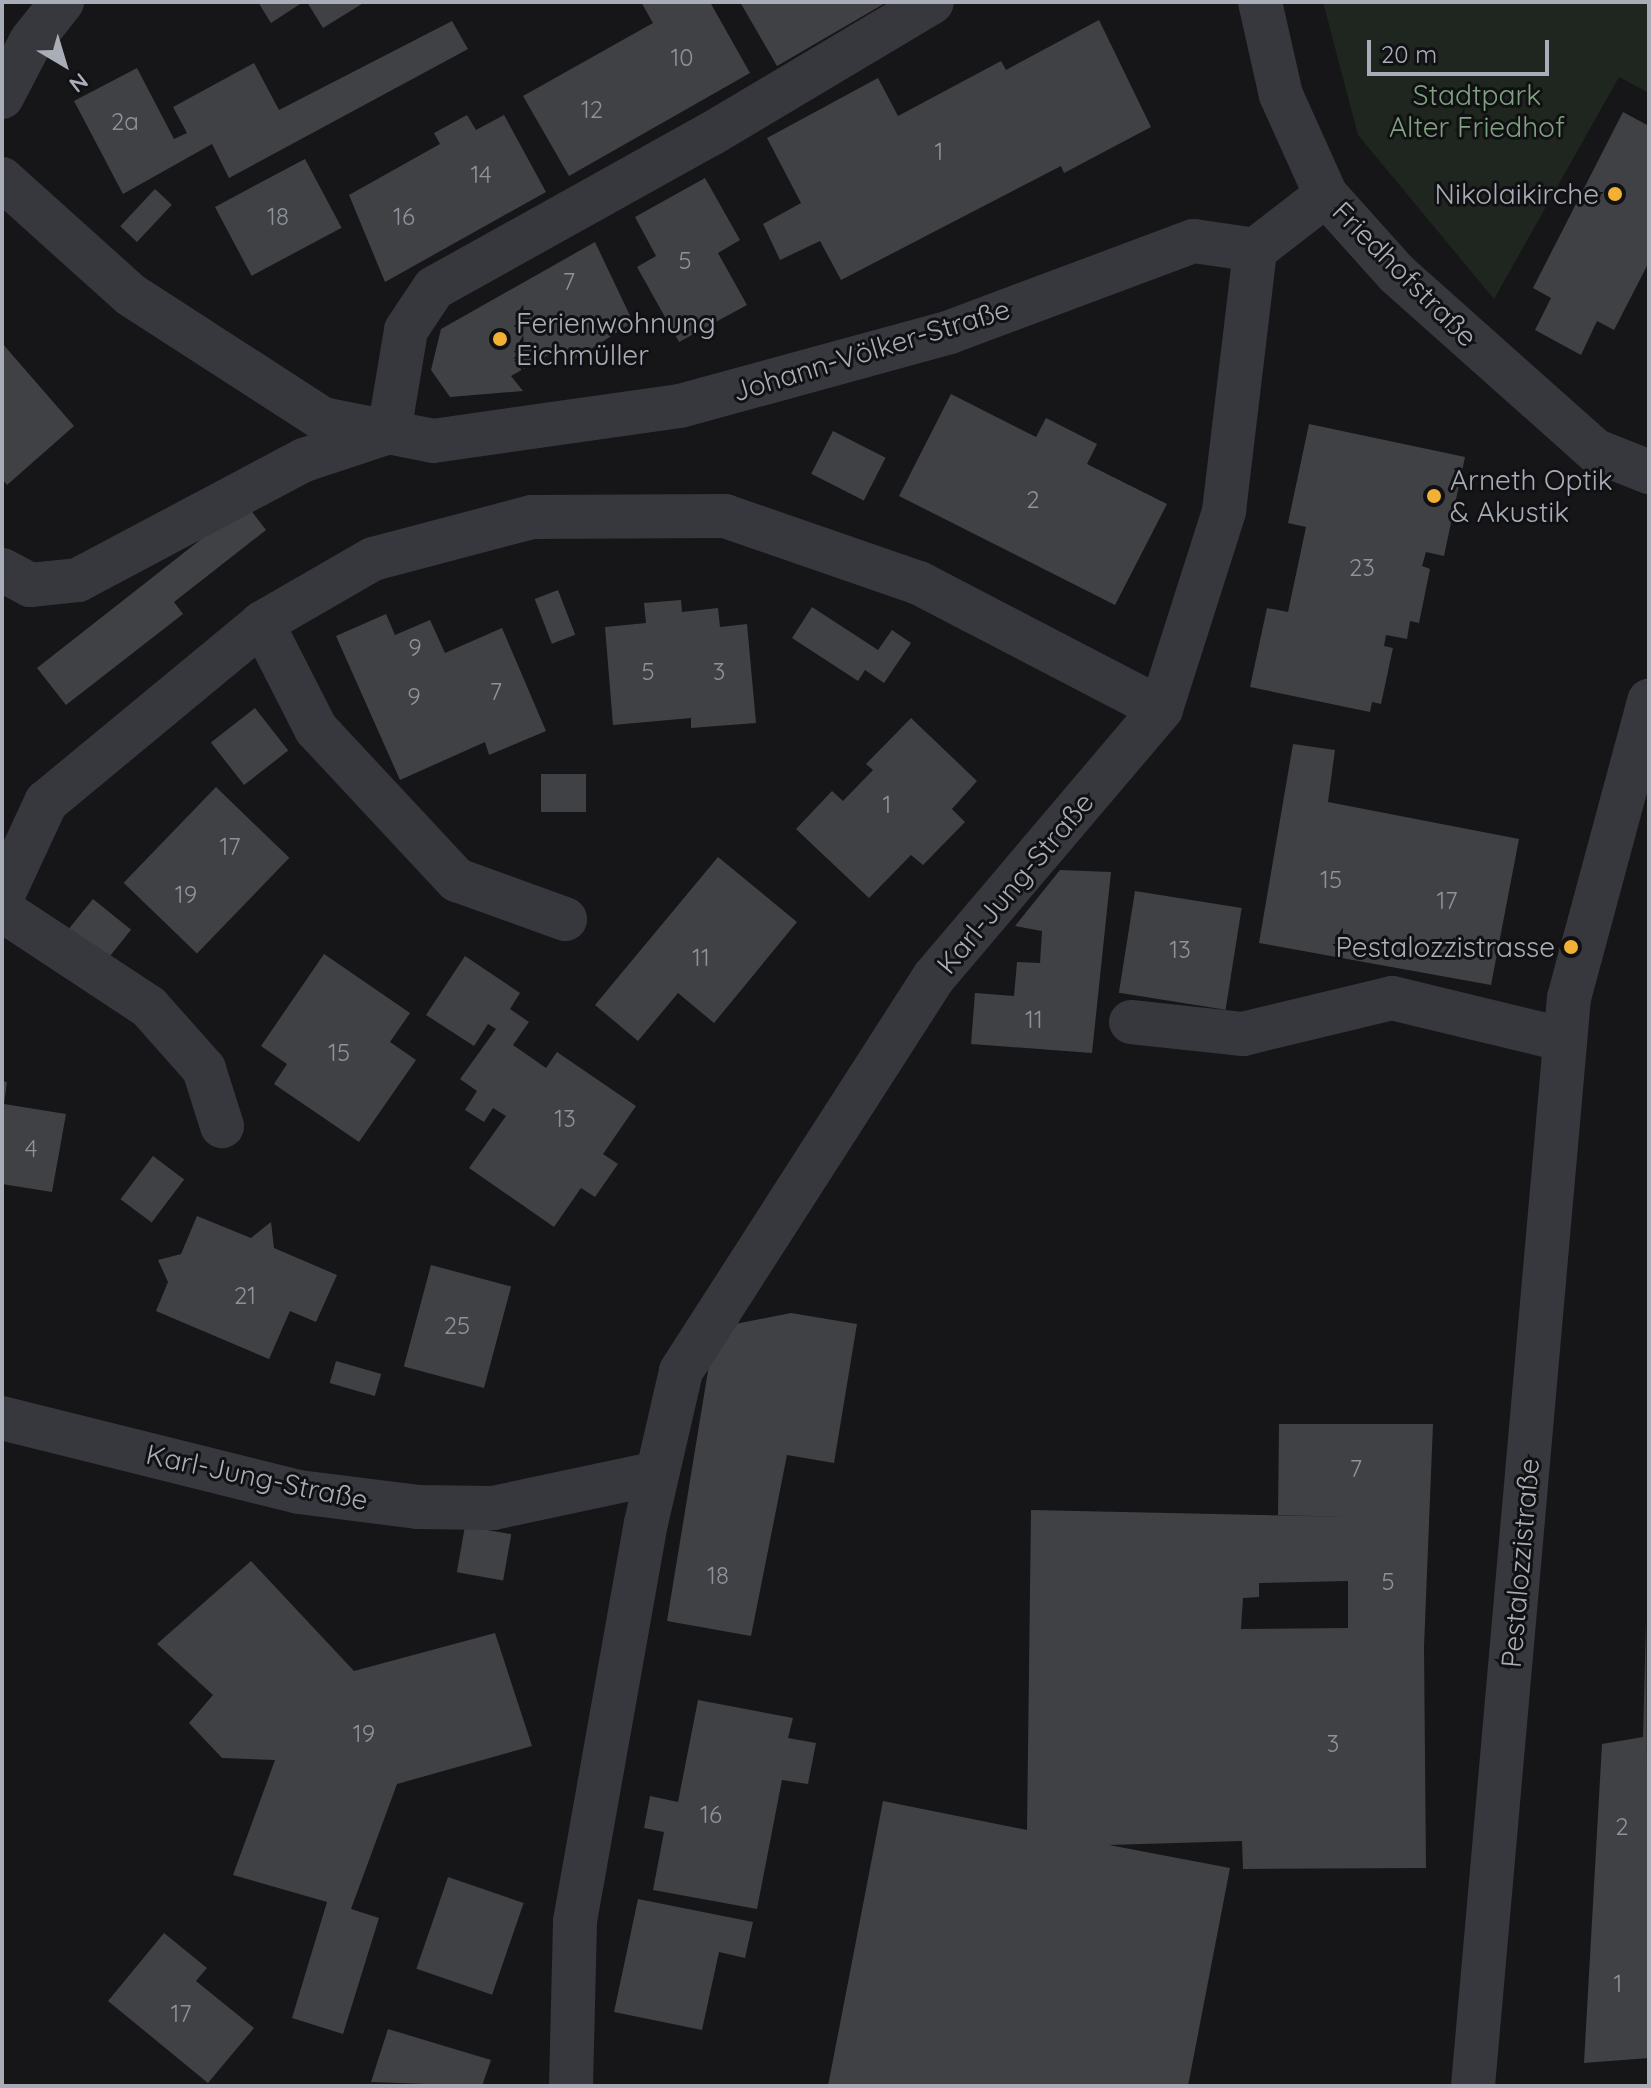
<!DOCTYPE html>
<html>
<head>
<meta charset="utf-8">
<style>
	body { margin:0 }
	#map { position:relative; width:1651px; height:2088px; overflow:hidden; background:#161618; font-family:Quicksand,sans-serif }
	div>[style] { position:absolute }
	[style*='--x'] { left:calc(var(--x)*1px); top:calc(var(--y)*1px); width:calc(var(--w)*1px); rotate:calc(var(--a)*1deg) }
	.green>* { inset:0; background:#1e261f }
	.building>* { inset:0; background:#404145; transform-origin:0 0 }
	.minor>* { height:44px; margin:-22px; padding:0 22px; transform-origin:22px; border-radius:22px; background:#37383d }
	.dots>* { width:22px; height:22px; translate:-50% -50%; box-sizing:border-box; border:4px solid #111113; border-radius:50% }
	span { translate:-50% -50%; white-space:nowrap; text-align:center; line-height:1.15; -webkit-text-stroke:6px #111113; paint-order:stroke }
	.number-label { font-size:24px; color:#8e929b }
	.number-label span { -webkit-text-stroke-width:0 }
	.park-label { font-size:28px; color:#7fa381 }
	.poi-label { font-size:28px; color:#a8adb8 }
	.right { translate:-100% -50%; text-align:right }
	.left { translate:0 -50%; text-align:left }
	.street-label { font-size:28px; color:#a8adb8 }
	.frame { position:absolute; inset:0; border:4px solid #a8adb8; pointer-events:none }
	.north { position:absolute; left:24px; top:24px; width:80px; height:80px; -webkit-text-stroke:6px #111113; paint-order:stroke; rotate:142deg; font-size:22px; font-weight:700; line-height:32px; text-align:center; color:#a8adb8 }
	.north::after { content:''; display:block; margin:auto; width:28px; height:36px; background:#a8adb8; clip-path:polygon(50% 0,100% 100%,50% 72%,0 100%) }
	.scale { position:absolute; left:1367px; top:40px; width:182px; height:36px; box-sizing:border-box; border:4px solid #a8adb8; border-top:0; padding-left:10px; font-size:24px; line-height:28px; white-space:nowrap; color:#a8adb8; -webkit-text-stroke:6px #111113; paint-order:stroke }
</style>
</head>
<body>
<div id="map">
	<div class="green">
		<div style="clip-path:polygon(1323px 2px,1649px 2px,1649px 93px,1619px 77px,1494px 299px,1358px 135px)"></div>
	</div>
	<div class="building">
		<div style="clip-path:polygon(258px 2px,303px 2px,271px 23px)"></div>
		<div style="clip-path:polygon(307px 2px,365px 2px,323px 28px)"></div>
		<div style="clip-path:polygon(641px 2px,710px 2px,750px 73px,569px 176px,523px 96px,653px 23px)"></div>
		<div style="clip-path:polygon(740px 2px,887px 2px,777px 66px)"></div>
		<div style="clip-path:polygon(1099px 20px,1151px 127px,1064px 173px,1061px 166px,841px 280px,820px 241px,780px 260px,763px 224px,801px 203px,767px 138px,878px 78px,898px 116px,1001px 61px,1006px 70px)"></div>
		<div style="clip-path:polygon(452px 21px,468px 49px,229px 178px,212px 144px,123px 194px,74px 101px,137px 68px,174px 139px,187px 133px,173px 107px,254px 63px,279px 110px)"></div>
		<div style="clip-path:polygon(1623px 112px,1649px 126px,1649px 262px,1614px 330px,1597px 321px,1581px 355px,1535px 330px,1551px 298px,1533px 288px)"></div>
		<div style="clip-path:polygon(467px 115px,476px 130px,504px 115px,546px 192px,385px 282px,349px 195px,440px 144px,434px 133px)"></div>
		<div style="left:305px;top:159px;width:78px;height:102px;rotate:62deg"></div>
		<div style="clip-path:polygon(705px 178px,740px 240px,718px 253px,747px 305px,679px 342px,637px 267px,656px 256px,635px 217px)"></div>
		<div style="left:155px;top:189px;width:23px;height:51px;rotate:43deg"></div>
		<div style="clip-path:polygon(595px 242px,633px 322px,566px 365px,559px 349px,511px 376px,523px 391px,450px 397px,431px 370px,441px 329px)"></div>
		<div style="clip-path:polygon(2px 343px,74px 426px,7px 485px,2px 479px)"></div>
		<div style="clip-path:polygon(951px 394px,1036px 437px,1046px 418px,1097px 444px,1087px 464px,1167px 504px,1115px 605px,899px 496px)"></div>
		<div style="clip-path:polygon(1309px 424px,1465px 457px,1444px 556px,1426px 552px,1422px 566px,1430px 569px,1419px 623px,1410px 621px,1407px 639px,1386px 635px,1384px 646px,1393px 648px,1381px 704px,1372px 702px,1370px 712px,1250px 687px,1267px 608px,1288px 612px,1306px 527px,1288px 523px)"></div>
		<div style="left:833px;top:431px;width:59px;height:48px;rotate:27deg"></div>
		<div style="clip-path:polygon(246px 504px,266px 530px,174px 602px,183px 614px,66px 705px,37px 668px)"></div>
		<div style="left:558px;top:590px;width:48px;height:25px;rotate:69deg"></div>
		<div style="clip-path:polygon(681px 600px,682px 612px,718px 608px,720px 627px,747px 624px,756px 723px,691px 728px,691px 718px,613px 725px,605px 627px,646px 623px,644px 603px)"></div>
		<div style="clip-path:polygon(812px 607px,878px 650px,892px 630px,911px 643px,884px 683px,865px 670px,858px 681px,792px 638px)"></div>
		<div style="clip-path:polygon(386px 614px,395px 635px,430px 620px,445px 653px,502px 628px,546px 731px,489px 755px,485px 742px,400px 780px,336px 636px)"></div>
		<div style="left:255px;top:708px;width:54px;height:56px;rotate:52deg"></div>
		<div style="clip-path:polygon(911px 718px,977px 781px,952px 809px,965px 822px,923px 865px,911px 855px,869px 898px,796px 829px,832px 791px,843px 801px,873px 770px,866px 764px)"></div>
		<div style="clip-path:polygon(1293px 744px,1335px 750px,1328px 802px,1519px 839px,1491px 985px,1259px 943px)"></div>
		<div style="left:541px;top:774px;width:45px;height:38px"></div>
		<div style="left:216px;top:787px;width:102px;height:133px;rotate:44deg"></div>
		<div style="clip-path:polygon(718px 857px,797px 922px,714px 1023px,678px 993px,638px 1041px,595px 1005px)"></div>
		<div style="clip-path:polygon(1060px 870px,1111px 872px,1092px 1053px,971px 1044px,975px 993px,1014px 996px,1017px 962px,1040px 963px,1042px 931px,1015px 926px)"></div>
		<div style="left:1135px;top:891px;width:108px;height:103px;rotate:9deg"></div>
		<div style="left:93px;top:899px;width:49px;height:48px;rotate:39deg"></div>
		<div style="clip-path:polygon(324px 954px,410px 1013px,390px 1042px,416px 1060px,359px 1142px,274px 1084px,287px 1064px,261px 1046px)"></div>
		<div style="clip-path:polygon(465px 956px,520px 993px,510px 1009px,529px 1022px,513px 1045px,546px 1068px,557px 1052px,636px 1106px,603px 1154px,618px 1164px,595px 1197px,581px 1188px,554px 1227px,469px 1168px,506px 1116px,493px 1108px,484px 1122px,465px 1110px,477px 1091px,460px 1079px,496px 1029px,488px 1024px,474px 1046px,426px 1015px)"></div>
		<div style="clip-path:polygon(2px 1081px,7px 1082px,4px 1104px,66px 1114px,52px 1192px,2px 1184px)"></div>
		<div style="left:153px;top:1156px;width:39px;height:54px;rotate:37deg"></div>
		<div style="clip-path:polygon(197px 1216px,251px 1238px,271px 1222px,274px 1248px,337px 1275px,316px 1322px,290px 1311px,269px 1359px,156px 1311px,168px 1282px,158px 1260px,181px 1254px)"></div>
		<div style="left:431px;top:1265px;width:83px;height:105px;rotate:15deg"></div>
		<div style="clip-path:polygon(791px 1313px,857px 1324px,834px 1463px,787px 1455px,751px 1636px,667px 1621px,715px 1328px)"></div>
		<div style="left:336px;top:1361px;width:47px;height:23px;rotate:16deg"></div>
		<div style="clip-path:polygon(evenodd,1279px 1424px,1433px 1424px,1424px 1647px,1426px 1868px,1243px 1869px,1242px 1841px,1109px 1845px,1230px 1868px,1188px 2086px,828px 2086px,883px 1801px,1027px 1830px,1031px 1510px,1351px 1517px,1278px 1515px,1279px 1424px,1348px 1581px,1348px 1628px,1241px 1629px,1243px 1598px,1259px 1597px,1259px 1583px,1348px 1581px)"></div>
		<div style="left:465px;top:1526px;width:47px;height:47px;rotate:10deg"></div>
		<div style="clip-path:polygon(251px 1561px,354px 1671px,495px 1633px,532px 1746px,397px 1784px,351px 1909px,379px 1918px,343px 2034px,292px 2018px,327px 1902px,233px 1875px,275px 1760px,222px 1758px,189px 1723px,213px 1695px,157px 1644px)"></div>
		<div style="clip-path:polygon(1646px 1622px,1649px 2058px,1584px 2063px,1602px 1744px,1643px 1737px)"></div>
		<div style="clip-path:polygon(698px 1700px,793px 1718px,788px 1738px,816px 1743px,808px 1784px,782px 1780px,757px 1909px,653px 1890px,664px 1832px,644px 1828px,650px 1796px,678px 1802px)"></div>
		<div style="left:448px;top:1877px;width:80px;height:97px;rotate:19deg"></div>
		<div style="clip-path:polygon(638px 1899px,753px 1922px,745px 1958px,719px 1952px,702px 2030px,614px 2012px)"></div>
		<div style="clip-path:polygon(164px 1933px,207px 1968px,196px 1981px,254px 2028px,208px 2083px,108px 2001px)"></div>
		<div style="clip-path:polygon(388px 2029px,491px 2060px,482px 2086px,371px 2082px)"></div>
	</div>
	<div class="minor">
		<div style="--x:1260;--y:2;--w:95;--a:77.3"></div>
		<div style="--x:1281;--y:95;--w:110;--a:65.8"></div>
		<div style="--x:1326;--y:195;--w:106;--a:48.1"></div>
		<div style="--x:1397;--y:274;--w:266;--a:41.7"></div>
		<div style="--x:1596;--y:451;--w:57;--a:21.6"></div>
		<div style="--x:2;--y:97;--w:63;--a:-62.6"></div>
		<div style="--x:31;--y:41;--w:50;--a:-51.5"></div>
		<div style="--x:2;--y:179;--w:173;--a:42"></div>
		<div style="--x:131;--y:295;--w:229;--a:32.9"></div>
		<div style="--x:323;--y:419;--w:112;--a:11.3"></div>
		<div style="--x:433;--y:441;--w:249;--a:-8.1"></div>
		<div style="--x:680;--y:406;--w:280;--a:-15.3"></div>
		<div style="--x:950;--y:332;--w:260;--a:-20.5"></div>
		<div style="--x:1194;--y:241;--w:62;--a:8.4"></div>
		<div style="--x:1255;--y:250;--w:90;--a:-37.8"></div>
		<div style="--x:2;--y:570;--w:32;--a:28"></div>
		<div style="--x:30;--y:585;--w:48;--a:-5.9"></div>
		<div style="--x:78;--y:580;--w:256;--a:-28"></div>
		<div style="--x:304;--y:460;--w:89;--a:-18.2"></div>
		<div style="--x:389;--y:432;--w:103;--a:-80.5"></div>
		<div style="--x:406;--y:330;--w:50;--a:-56.3"></div>
		<div style="--x:434;--y:288;--w:317;--a:-29.1"></div>
		<div style="--x:711;--y:134;--w:257;--a:-30.8"></div>
		<div style="--x:262;--y:623;--w:119;--a:63"></div>
		<div style="--x:316;--y:729;--w:207;--a:47"></div>
		<div style="--x:457;--y:880;--w:115;--a:19.9"></div>
		<div style="--x:2;--y:897;--w:105;--a:-65.1"></div>
		<div style="--x:46;--y:802;--w:281;--a:-39.6"></div>
		<div style="--x:262;--y:623;--w:128;--a:-30"></div>
		<div style="--x:373;--y:559;--w:164;--a:-14.8"></div>
		<div style="--x:532;--y:517;--w:193;--a:-0.3"></div>
		<div style="--x:725;--y:516;--w:205;--a:19.1"></div>
		<div style="--x:919;--y:583;--w:273;--a:27.5"></div>
		<div style="--x:2;--y:910;--w:176;--a:33.4"></div>
		<div style="--x:149;--y:1007;--w:83;--a:48.4"></div>
		<div style="--x:204;--y:1069;--w:60;--a:72.5"></div>
		<div style="--x:1131;--y:1022;--w:113;--a:6.1"></div>
		<div style="--x:1243;--y:1034;--w:153;--a:-13.6"></div>
		<div style="--x:1392;--y:998;--w:178;--a:13.6"></div>
		<div style="--x:2;--y:1418;--w:306;--a:14"></div>
		<div style="--x:299;--y:1492;--w:119;--a:7.2"></div>
		<div style="--x:417;--y:1507;--w:76;--a:0.8"></div>
		<div style="--x:493;--y:1508;--w:168;--a:-12"></div>
		<div style="--x:571;--y:2086;--w:165;--a:-88.6"></div>
		<div style="--x:575;--y:1921;--w:404;--a:-79.9"></div>
		<div style="--x:646;--y:1523;--w:156;--a:-77"></div>
		<div style="--x:681;--y:1371;--w:468;--a:-57.3"></div>
		<div style="--x:934;--y:977;--w:351;--a:-49.7"></div>
		<div style="--x:1161;--y:709;--w:208;--a:-72.3"></div>
		<div style="--x:1224;--y:511;--w:263;--a:-83.2"></div>
		<div style="--x:1473;--y:2086;--w:1092;--a:-84.96"></div>
		<div style="--x:1569;--y:998;--w:308;--a:-74.9"></div>
	</div>
	<div class="dots">
		<div style="left:1615px;top:194px;background:#f2b134"></div>
		<div style="left:500px;top:339px;background:#f2b134"></div>
		<div style="left:1434px;top:496px;background:#f2b134"></div>
		<div style="left:1571px;top:947px;background:#f2b134"></div>
	</div>
	<div class="number-label">
		<span style="left:682px;top:58px">10</span>
		<span style="left:592px;top:110px">12</span>
		<span style="left:125px;top:122px">2a</span>
		<span style="left:939px;top:152px">1</span>
		<span style="left:481px;top:175px">14</span>
		<span style="left:278px;top:217px">18</span>
		<span style="left:404px;top:217px">16</span>
		<span style="left:685px;top:261px">5</span>
		<span style="left:569px;top:282px">7</span>
		<span style="left:1033px;top:500px">2</span>
		<span style="left:1362px;top:568px">23</span>
		<span style="left:415px;top:648px">9</span>
		<span style="left:648px;top:672px">5</span>
		<span style="left:719px;top:672px">3</span>
		<span style="left:496px;top:692px">7</span>
		<span style="left:414px;top:697px">9</span>
		<span style="left:887px;top:805px">1</span>
		<span style="left:230px;top:847px">17</span>
		<span style="left:1331px;top:880px">15</span>
		<span style="left:186px;top:895px">19</span>
		<span style="left:1447px;top:901px">17</span>
		<span style="left:1180px;top:950px">13</span>
		<span style="left:701px;top:958px">11</span>
		<span style="left:1034px;top:1020px">11</span>
		<span style="left:339px;top:1053px">15</span>
		<span style="left:565px;top:1119px">13</span>
		<span style="left:31px;top:1149px">4</span>
		<span style="left:245px;top:1296px">21</span>
		<span style="left:457px;top:1326px">25</span>
		<span style="left:1356px;top:1469px">7</span>
		<span style="left:718px;top:1576px">18</span>
		<span style="left:1388px;top:1582px">5</span>
		<span style="left:364px;top:1734px">19</span>
		<span style="left:1333px;top:1744px">3</span>
		<span style="left:711px;top:1815px">16</span>
		<span style="left:1622px;top:1827px">2</span>
		<span style="left:1618px;top:1984px">1</span>
		<span style="left:181px;top:2014px">17</span>
	</div>
	<div class="park-label">
		<span style="left:1477px;top:111px">Stadtpark<br>Alter Friedhof</span>
	</div>
	<div class="poi-label">
		<span class="right" style="left:1599px;top:194px">Nikolaikirche</span>
		<span class="left" style="left:516px;top:339px">Ferienwohnung<br>Eichmüller</span>
		<span class="left" style="left:1450px;top:496px">Arneth Optik<br>&amp; Akustik</span>
		<span class="right" style="left:1555px;top:947px">Pestalozzistrasse</span>
	</div>
	<div class="street-label">
		<span style="left:1405px;top:274px;rotate:45deg">Friedhofstraße</span>
		<span style="left:871px;top:350px;rotate:-17deg">Johann-Völker-Straße</span>
		<span style="left:1015px;top:883px;rotate:-50deg">Karl-Jung-Straße</span>
		<span style="left:257px;top:1477px;rotate:12deg">Karl-Jung-Straße</span>
		<span style="left:1520px;top:1563px;rotate:-85deg">Pestalozzistraße</span>
	</div>
	<div class="frame"></div>
	<div class="north">N</div>
	<div class="scale">20 m</div>
</div>
</body>
</html>
